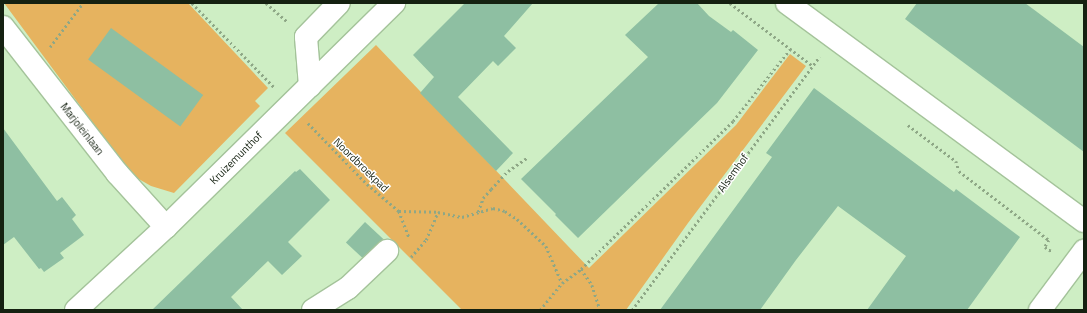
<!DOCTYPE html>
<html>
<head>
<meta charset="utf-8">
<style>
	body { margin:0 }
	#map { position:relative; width:1087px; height:313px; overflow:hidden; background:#ceeec4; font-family:"Titillium Web",sans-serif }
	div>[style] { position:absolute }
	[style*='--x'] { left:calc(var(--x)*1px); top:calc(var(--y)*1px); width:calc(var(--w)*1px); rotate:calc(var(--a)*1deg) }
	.green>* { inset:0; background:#e6b35f }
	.building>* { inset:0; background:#8ebfa2; transform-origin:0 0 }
	.path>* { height:2.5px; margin-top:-1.25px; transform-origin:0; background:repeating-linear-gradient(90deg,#8ea786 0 2px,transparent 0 5px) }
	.roads { filter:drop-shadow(1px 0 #a4c39a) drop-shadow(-1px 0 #a4c39a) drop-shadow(0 1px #a4c39a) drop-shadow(0 -1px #a4c39a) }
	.minor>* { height:22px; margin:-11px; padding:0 11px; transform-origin:11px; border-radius:11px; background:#fff }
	span { translate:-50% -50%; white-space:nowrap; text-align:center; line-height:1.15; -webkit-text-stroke:3px #fff; paint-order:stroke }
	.street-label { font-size:11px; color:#152111 }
	.frame { position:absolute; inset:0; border:4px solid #152111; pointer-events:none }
</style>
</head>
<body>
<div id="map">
	<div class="green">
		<div style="clip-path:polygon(4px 3px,188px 3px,268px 88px,255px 101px,260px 106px,174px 193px,151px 186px,137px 178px,113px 150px)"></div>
		<div style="clip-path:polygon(376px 45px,589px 268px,736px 125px,790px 54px,806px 66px,688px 223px,626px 310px,462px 310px,285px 133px)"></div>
	</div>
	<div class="building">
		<div style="clip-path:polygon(465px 3px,533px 3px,504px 36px,516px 48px,498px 66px,493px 61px,458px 97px,513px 153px,496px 171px,420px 93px,434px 77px,413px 55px)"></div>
		<div style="clip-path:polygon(659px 3px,697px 3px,709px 16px,731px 32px,733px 30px,758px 50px,717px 103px,578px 238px,555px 215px,556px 214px,521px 179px,648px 57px,625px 35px)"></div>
		<div style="clip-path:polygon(917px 3px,1025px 3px,1084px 47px,1084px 152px,905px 19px)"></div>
		<div style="left:111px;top:28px;width:114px;height:39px;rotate:36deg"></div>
		<div style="clip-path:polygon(814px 88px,954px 192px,956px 189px,1020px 237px,967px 310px,867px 310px,906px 256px,838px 206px,796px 260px,760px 310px,660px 310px,772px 157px,766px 153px)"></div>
		<div style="clip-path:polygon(3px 128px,57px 201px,62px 197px,76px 215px,72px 219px,84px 235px,60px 253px,64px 258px,44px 272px,41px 268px,39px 269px,14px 237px,3px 245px)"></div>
		<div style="clip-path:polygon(300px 169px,330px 200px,288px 242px,302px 256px,282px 275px,268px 261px,231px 297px,243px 310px,152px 310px,295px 171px,296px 172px)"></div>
		<div style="left:365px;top:222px;width:25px;height:28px;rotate:43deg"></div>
	</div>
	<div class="path">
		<div style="--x:192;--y:3;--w:117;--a:45.7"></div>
		<div style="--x:266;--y:3;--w:28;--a:41"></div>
		<div style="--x:730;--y:3;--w:104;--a:37.2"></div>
		<div style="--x:50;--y:47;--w:55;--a:-53.1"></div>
		<div style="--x:308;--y:123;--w:85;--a:46"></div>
		<div style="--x:367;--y:184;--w:42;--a:40.2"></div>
		<div style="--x:399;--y:211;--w:39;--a:1"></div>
		<div style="--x:438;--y:212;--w:25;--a:12"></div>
		<div style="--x:462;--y:217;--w:32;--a:-16"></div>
		<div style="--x:493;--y:208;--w:12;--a:14"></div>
		<div style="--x:505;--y:211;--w:14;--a:34"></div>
		<div style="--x:517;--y:219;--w:40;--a:43"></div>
		<div style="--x:546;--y:246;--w:40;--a:66.6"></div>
		<div style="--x:562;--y:283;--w:24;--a:-36"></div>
		<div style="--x:581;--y:269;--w:19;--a:55"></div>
		<div style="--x:592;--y:285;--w:26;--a:72"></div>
		<div style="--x:908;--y:125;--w:60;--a:36.9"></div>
		<div style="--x:956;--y:161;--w:10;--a:73"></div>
		<div style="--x:959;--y:171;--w:113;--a:37.5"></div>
		<div style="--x:1049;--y:240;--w:8;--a:120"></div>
		<div style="--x:1045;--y:247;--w:9;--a:32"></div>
		<div style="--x:399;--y:211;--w:28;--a:69"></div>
		<div style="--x:478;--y:212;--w:15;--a:-70"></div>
		<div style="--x:483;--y:198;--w:12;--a:-48"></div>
		<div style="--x:491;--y:189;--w:25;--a:-47"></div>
		<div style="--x:508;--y:171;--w:24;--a:-35"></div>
		<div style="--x:411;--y:257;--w:23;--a:-49"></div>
		<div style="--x:426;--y:240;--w:30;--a:-67"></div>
		<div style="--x:581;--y:269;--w:212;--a:-44.2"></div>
		<div style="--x:733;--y:121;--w:93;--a:-51.5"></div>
		<div style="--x:540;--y:310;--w:35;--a:-51"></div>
		<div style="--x:632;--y:310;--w:315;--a:-53.5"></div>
	</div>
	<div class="roads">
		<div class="minor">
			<div style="--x:787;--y:3;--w:368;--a:36.3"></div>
			<div style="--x:3;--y:27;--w:185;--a:52"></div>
			<div style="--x:117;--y:173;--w:73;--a:47.8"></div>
			<div style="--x:310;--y:86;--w:49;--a:-94.7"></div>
			<div style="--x:306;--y:37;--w:47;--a:-45.9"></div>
			<div style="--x:76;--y:310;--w:122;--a:-42.7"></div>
			<div style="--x:166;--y:227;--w:320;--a:-44.5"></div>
			<div style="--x:313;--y:310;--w:41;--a:-32.2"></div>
			<div style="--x:348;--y:288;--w:54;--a:-43.5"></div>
			<div style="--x:1040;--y:310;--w:74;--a:-53.3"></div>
		</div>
	</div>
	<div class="street-label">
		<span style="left:82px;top:129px;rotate:52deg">Marjoleinlaan</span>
		<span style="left:236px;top:158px;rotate:-45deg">Kruizemunthof</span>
		<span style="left:361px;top:165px;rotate:44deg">Noordbroekpad</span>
		<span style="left:733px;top:173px;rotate:-54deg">Alsemhof</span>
	</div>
	<div class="frame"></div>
</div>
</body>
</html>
